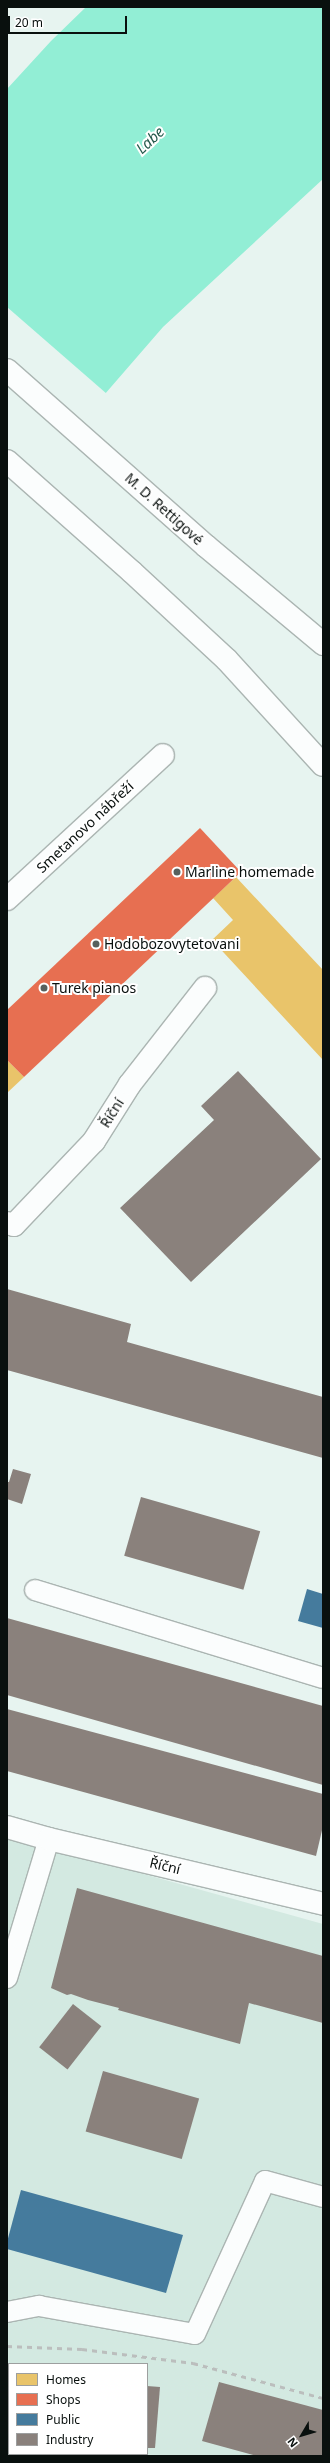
<!DOCTYPE html>
<html>
<head>
<meta charset="utf-8">
<style>
	body { margin:0 }
	#map { position:relative; width:330px; height:2463px; overflow:hidden; background:#e7f4f0; font-family:"Noto Sans",sans-serif }
	div>[style] { position:absolute }
	[style*='--x'] { left:calc(var(--x)*1px); top:calc(var(--y)*1px); width:calc(var(--w)*1px); rotate:calc(var(--a)*1deg) }
	.built>* { inset:0; background:#d3e9e1 }
	.water>* { inset:0; background:#92eed5 }
	.pier>* { inset:0; background:#e7f4f0 }
	.homes>* { inset:0; background:#e9c46a }
	.shops>* { inset:0; background:#e76f51 }
	.public>* { inset:0; background:#457b9d }
	.industry>* { inset:0; background:#8a817c; transform-origin:0 0 }
	.roads { filter:drop-shadow(1px 0 #abb5b2) drop-shadow(-1px 0 #abb5b2) drop-shadow(0 1px #abb5b2) drop-shadow(0 -1px #abb5b2) }
	.lane>* { height:20px; margin:-10px; padding:0 10px; transform-origin:10px; border-radius:10px; background:#fbfdfd }
	.street>* { height:22px; margin:-11px; padding:0 11px; transform-origin:11px; border-radius:11px; background:#fbfdfd }
	.primary>* { height:22px; margin:-11px; padding:0 11px; transform-origin:11px; border-radius:11px; background:#fbfdfd }
	.rail>* { height:3px; margin-top:-1.5px; transform-origin:0; background:repeating-linear-gradient(90deg,#bbbebd 0 5px,transparent 0 10px) }
	.dots>* { width:11px; height:11px; translate:-50% -50%; box-sizing:border-box; border:2px solid #fff; border-radius:50% }
	span { translate:-50% -50%; white-space:nowrap; text-align:center; line-height:1.15; -webkit-text-stroke:4px #fff; paint-order:stroke }
	.street-label { font-size:14px; color:#09100e }
	.poi-label { font-size:14px; color:#09100e }
	.left { translate:0 -50%; text-align:left }
	.water-label { font-size:15px; color:#255a4c; font-style:italic }
	.frame { position:absolute; inset:0; border:8px solid #09100e; pointer-events:none }
	.legend { position:absolute; left:8px; top:2363px; width:140px; height:92px; box-sizing:border-box; background:#fff; border:1px solid #9d9f9f; margin:0; padding:5px 7px; list-style:none; font-size:12px; color:#09100e }
	.legend li { display:flex; align-items:center; gap:8px; height:20px }
	.legend b { width:20px; border:1px solid #9d9f9f }
	.north { position:absolute; left:282px; top:2415px; width:40px; height:40px; -webkit-text-stroke:3px #fff; paint-order:stroke; rotate:232deg; font-size:11px; font-weight:700; line-height:16px; text-align:center; color:#09100e }
	.north::after { content:''; display:block; margin:auto; width:14px; height:18px; background:#09100e; clip-path:polygon(50% 0,100% 100%,50% 72%,0 100%) }
	.scale { position:absolute; left:8px; top:16px; width:119px; height:18px; box-sizing:border-box; border:2px solid #09100e; border-top:0; padding-left:5px; font-size:12px; line-height:14px; white-space:nowrap; color:#09100e; -webkit-text-stroke:3px #fff; paint-order:stroke }
</style>
</head>
<body>
<div id="map">
	<div class="built">
		<div style="clip-path:polygon(evenodd,7px 1836px,323px 1924px,323px 2456px,7px 2456px,7px 1836px,9px 2364px,147px 2364px,147px 2454px,9px 2454px,9px 2364px)"></div>
	</div>
	<div class="water">
		<div style="clip-path:polygon(86px 7px,323px 7px,323px 179px,163px 327px,7px 507px,7px 89px,51px 41px)"></div>
	</div>
	<div class="pier">
		<div style="clip-path:polygon(7px 307px,107px 394px,7px 509px)"></div>
	</div>
	<div class="homes">
		<div style="clip-path:polygon(236px 877px,323px 970px,323px 1060px,212px 940px,233px 920px,213px 898px)"></div>
		<div style="clip-path:polygon(7px 1060px,24px 1077px,7px 1093px)"></div>
	</div>
	<div class="shops">
		<div style="clip-path:polygon(200px 828px,241px 872px,24px 1077px,7px 1060px,7px 1010px)"></div>
	</div>
	<div class="public">
		<div style="clip-path:polygon(307px 1589px,323px 1594px,323px 1628px,298px 1621px)"></div>
		<div style="clip-path:polygon(21px 2190px,183px 2235px,166px 2293px,7px 2249px,7px 2242px)"></div>
	</div>
	<div class="industry">
		<div style="clip-path:polygon(238px 1071px,321px 1159px,191px 1282px,120px 1208px,214px 1120px,201px 1106px)"></div>
		<div style="clip-path:polygon(7px 1289px,131px 1324px,127px 1342px,323px 1397px,323px 1458px,7px 1370px)"></div>
		<div style="clip-path:polygon(13px 1469px,31px 1474px,22px 1504px,7px 1499px,7px 1482px,9px 1482px)"></div>
		<div style="left:141px;top:1497px;width:124px;height:61px;rotate:16deg"></div>
		<div style="clip-path:polygon(7px 1618px,323px 1706px,323px 1785px,7px 1695px)"></div>
		<div style="clip-path:polygon(7px 1709px,323px 1794px,323px 1826px,316px 1856px,7px 1771px)"></div>
		<div style="clip-path:polygon(77px 1888px,323px 1956px,323px 2023px,249px 2003px,240px 2044px,118px 2010px,119px 2008px,88px 2000px,71px 1994px,67px 1995px,51px 1988px)"></div>
		<div style="left:73px;top:2004px;width:36px;height:55px;rotate:38deg"></div>
		<div style="left:103px;top:2071px;width:100px;height:63px;rotate:16deg"></div>
		<div style="left:7px;top:2370px;width:2px;height:61px"></div>
		<div style="clip-path:polygon(219px 2382px,323px 2410px,323px 2456px,257px 2456px,202px 2441px)"></div>
		<div style="clip-path:polygon(147px 2386px,160px 2387px,155px 2448px,147px 2448px)"></div>
	</div>
	<div class="roads">
		<div class="lane">
			<div style="--x:35;--y:1590;--w:301;--a:17"></div>
			<div style="--x:7;--y:1978;--w:145;--a:-73.2"></div>
			<div style="--x:7;--y:2312;--w:33;--a:-11"></div>
			<div style="--x:39;--y:2306;--w:158;--a:10.2"></div>
			<div style="--x:195;--y:2334;--w:168;--a:-65.4"></div>
			<div style="--x:265;--y:2181;--w:60;--a:15.4"></div>
		</div>
		<div class="street">
			<div style="--x:7;--y:899;--w:212;--a:-42.7"></div>
			<div style="--x:7;--y:1223;--w:7;--a:16"></div>
			<div style="--x:14;--y:1225;--w:116;--a:-46.4"></div>
			<div style="--x:94;--y:1141;--w:67;--a:-57.7"></div>
			<div style="--x:130;--y:1084;--w:122;--a:-52"></div>
			<div style="--x:7;--y:1827;--w:44;--a:15.9"></div>
			<div style="--x:49;--y:1839;--w:282;--a:13.3"></div>
		</div>
		<div class="primary">
			<div style="--x:7;--y:370;--w:266;--a:41.5"></div>
			<div style="--x:206;--y:546;--w:153;--a:39.9"></div>
			<div style="--x:7;--y:461;--w:167;--a:41.6"></div>
			<div style="--x:132;--y:572;--w:129;--a:42.8"></div>
			<div style="--x:227;--y:660;--w:142;--a:47.6"></div>
		</div>
	</div>
	<div class="rail">
		<div style="--x:7;--y:2346;--w:75;--a:2.3"></div>
		<div style="--x:82;--y:2349;--w:112;--a:7.2"></div>
		<div style="--x:193;--y:2363;--w:135;--a:15.1"></div>
	</div>
	<div class="dots">
		<div style="left:177px;top:872px;background:#57605d"></div>
		<div style="left:96px;top:944px;background:#57605d"></div>
		<div style="left:44px;top:988px;background:#57605d"></div>
	</div>
	<div class="street-label">
		<span style="left:164px;top:509px;rotate:42deg">M. D. Rettigové</span>
		<span style="left:85px;top:827px;rotate:-43deg">Smetanovo nábřeží</span>
		<span style="left:112px;top:1113px;rotate:-58deg">Říční</span>
		<span style="left:165px;top:1866px;rotate:13deg">Říční</span>
	</div>
	<div class="poi-label">
		<span class="left" style="left:185px;top:872px">Marline homemade</span>
		<span class="left" style="left:104px;top:944px">Hodobozovytetovani</span>
		<span class="left" style="left:52px;top:988px">Turek pianos</span>
	</div>
	<div class="water-label">
		<span style="left:150px;top:140px;rotate:-43deg">Labe</span>
	</div>
	<div class="frame"></div>
	<ul class="legend">
	<li><b style="height:11px;background:#e9c46a"></b>Homes</li>
	<li><b style="height:11px;background:#e76f51"></b>Shops</li>
	<li><b style="height:11px;background:#457b9d"></b>Public</li>
	<li><b style="height:11px;background:#8a817c"></b>Industry</li>
	</ul>
	<div class="north">N</div>
	<div class="scale">20 m</div>
</div>
</body>
</html>
